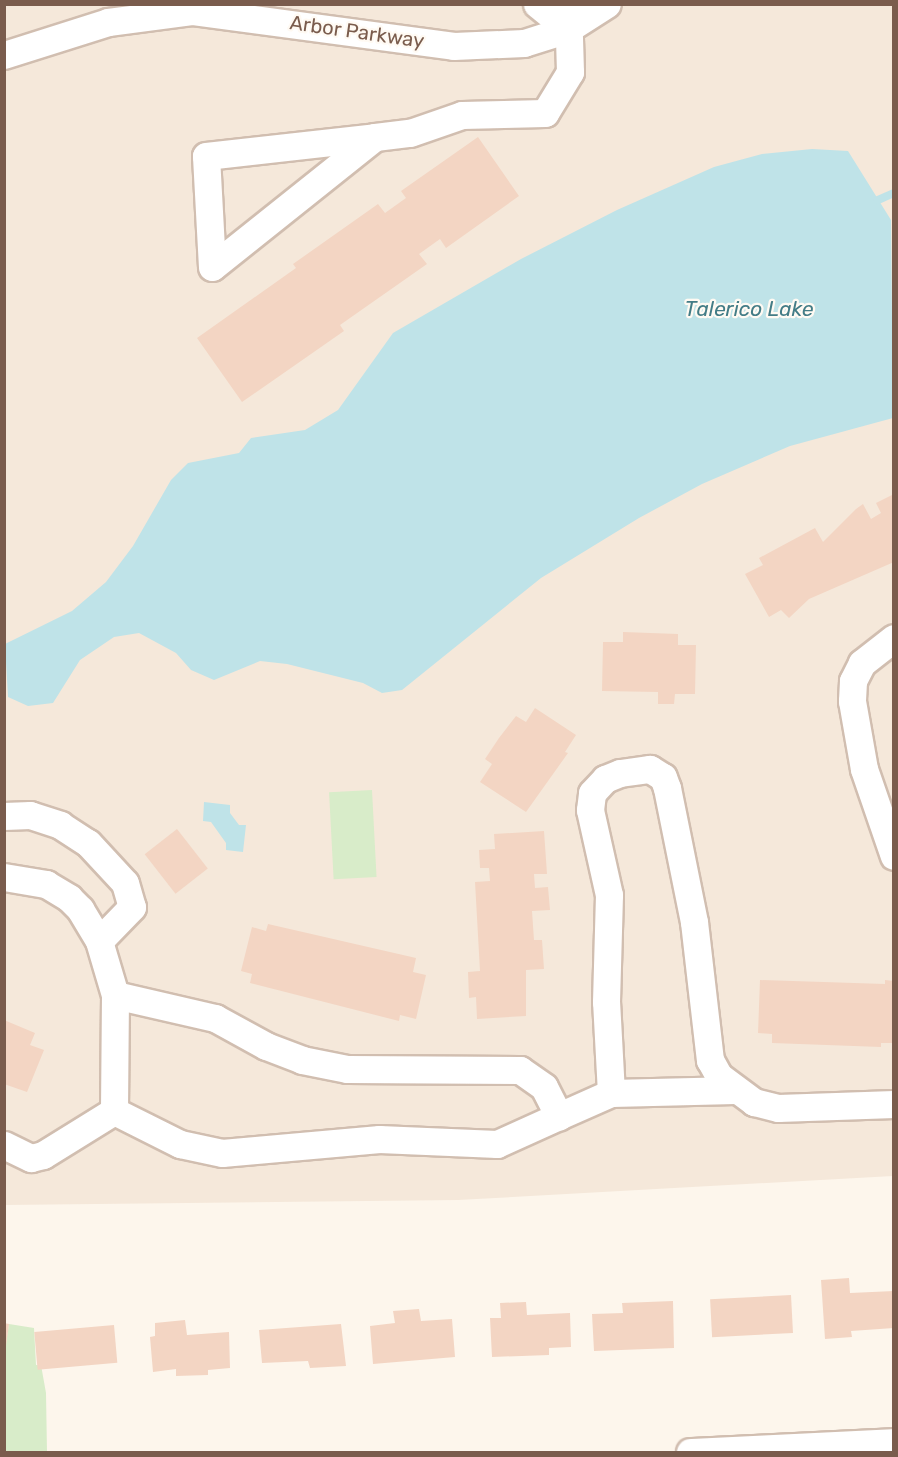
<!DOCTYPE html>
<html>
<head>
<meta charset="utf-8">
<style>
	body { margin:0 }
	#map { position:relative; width:898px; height:1457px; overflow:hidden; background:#fdf6ec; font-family:Rubik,sans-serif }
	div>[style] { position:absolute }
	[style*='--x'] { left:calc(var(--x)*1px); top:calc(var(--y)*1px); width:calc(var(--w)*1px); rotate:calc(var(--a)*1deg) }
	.residential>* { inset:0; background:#f5e8da }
	.green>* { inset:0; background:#d8ecc9; transform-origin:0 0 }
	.water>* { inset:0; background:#bfe3e8 }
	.stream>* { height:8px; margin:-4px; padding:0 4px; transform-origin:4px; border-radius:4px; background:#bfe3e8 }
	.building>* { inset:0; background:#f3d5c3; transform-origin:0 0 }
	.roads { filter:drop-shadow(2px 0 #d1beb0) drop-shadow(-2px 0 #d1beb0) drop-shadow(0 2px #d1beb0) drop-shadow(0 -2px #d1beb0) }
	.minor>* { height:27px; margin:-13.5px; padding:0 13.5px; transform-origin:13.5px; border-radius:13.5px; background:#fff }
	span { translate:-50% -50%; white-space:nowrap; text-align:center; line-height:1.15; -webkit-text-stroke:4.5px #fffaf3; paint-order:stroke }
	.street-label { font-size:20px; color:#7a5c4d }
	.water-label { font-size:21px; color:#437c86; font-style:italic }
	.frame { position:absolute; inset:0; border:6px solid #7a5c4d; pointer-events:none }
</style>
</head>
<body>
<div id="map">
	<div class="residential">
		<div style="clip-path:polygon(4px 5px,893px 5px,893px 1176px,458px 1200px,5px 1205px)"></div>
	</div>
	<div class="green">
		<div style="left:372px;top:790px;width:87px;height:43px;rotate:87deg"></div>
		<div style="clip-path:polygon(9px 1324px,34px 1328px,36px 1365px,41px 1365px,46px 1393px,47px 1452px,5px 1452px,4px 1354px)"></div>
	</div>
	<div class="water">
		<div style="clip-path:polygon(812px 149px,848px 151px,891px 220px,893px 418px,790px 446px,702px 484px,639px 518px,541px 578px,402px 690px,382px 693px,363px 683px,287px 664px,260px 661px,214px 680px,191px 670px,176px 653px,139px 633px,114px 637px,80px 660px,53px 703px,28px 706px,8px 697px,5px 644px,72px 611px,106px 582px,133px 546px,171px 480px,188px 463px,239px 453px,251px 438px,305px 430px,338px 410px,393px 333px,521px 259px,617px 210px,714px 167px,762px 154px)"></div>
		<div style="clip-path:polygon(204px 802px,230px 805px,230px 813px,239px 825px,246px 825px,243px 852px,226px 850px,226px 843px,211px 822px,203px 821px)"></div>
	</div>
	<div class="stream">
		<div style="--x:878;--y:200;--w:17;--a:-24"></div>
	</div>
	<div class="building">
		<div style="clip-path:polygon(478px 137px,519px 196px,446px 248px,440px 239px,419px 254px,427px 264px,340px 325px,344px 331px,242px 402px,197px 338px,296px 268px,293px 264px,378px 204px,385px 213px,406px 198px,401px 191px)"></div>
		<div style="clip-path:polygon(894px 494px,894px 562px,809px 599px,789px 618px,781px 610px,769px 617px,745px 574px,763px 565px,759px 558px,815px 528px,823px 542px,856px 509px,863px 504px,871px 519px,881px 513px,876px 503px)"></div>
		<div style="clip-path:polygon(623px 632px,678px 634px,678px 645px,696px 645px,695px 694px,675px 694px,674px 704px,658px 704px,658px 692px,602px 691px,603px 642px,623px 642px)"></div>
		<div style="clip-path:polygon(535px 708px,576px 735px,565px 752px,568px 753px,526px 812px,480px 782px,492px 764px,485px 759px,499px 738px,516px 716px,526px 722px)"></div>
		<div style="left:177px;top:829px;width:50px;height:41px;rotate:52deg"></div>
		<div style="clip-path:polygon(544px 831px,547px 874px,534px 874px,535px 888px,548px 887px,550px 910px,532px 911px,534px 940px,542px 940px,544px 969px,526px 970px,526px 1016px,477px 1019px,476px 997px,469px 998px,468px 972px,480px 971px,475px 882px,490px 881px,489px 868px,480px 868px,479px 850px,495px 849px,494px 834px)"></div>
		<div style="clip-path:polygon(268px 924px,416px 958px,413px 972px,426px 975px,416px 1019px,400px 1015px,399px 1021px,250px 983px,252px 974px,241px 971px,252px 927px,266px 931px)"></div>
		<div style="clip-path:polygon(760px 980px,885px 984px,885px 980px,894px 981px,894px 1043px,881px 1043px,881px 1047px,772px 1043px,772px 1034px,758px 1033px)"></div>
		<div style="clip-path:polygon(4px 1020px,35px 1033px,30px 1045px,44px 1050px,27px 1092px,4px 1084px)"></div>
		<div style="clip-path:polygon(849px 1278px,850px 1293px,894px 1291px,894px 1328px,851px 1331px,852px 1337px,825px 1339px,821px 1280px)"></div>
		<div style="left:791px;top:1295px;width:38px;height:81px;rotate:87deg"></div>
		<div style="clip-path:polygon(673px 1301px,674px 1348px,594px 1351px,592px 1314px,623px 1313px,622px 1303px)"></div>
		<div style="clip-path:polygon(526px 1302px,527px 1315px,570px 1313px,571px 1347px,549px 1348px,549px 1355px,492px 1357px,490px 1318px,501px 1318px,500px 1303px)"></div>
		<div style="clip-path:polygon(419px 1309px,421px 1321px,452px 1319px,455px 1357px,373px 1364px,370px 1326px,395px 1323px,393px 1311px)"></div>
		<div style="clip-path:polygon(185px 1320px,187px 1335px,229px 1332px,230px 1368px,208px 1370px,208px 1375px,176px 1376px,176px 1369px,153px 1372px,150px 1337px,155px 1336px,155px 1323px)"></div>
		<div style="clip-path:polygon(4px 1323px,9px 1324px,6px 1346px,4px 1346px)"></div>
		<div style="clip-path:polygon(341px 1324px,346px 1366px,310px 1368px,308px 1361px,262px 1363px,259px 1330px)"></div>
		<div style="left:114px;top:1325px;width:38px;height:80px;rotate:85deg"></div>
	</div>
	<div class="roads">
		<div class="minor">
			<div style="--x:537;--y:4;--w:40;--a:39"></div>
			<div style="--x:4;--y:55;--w:109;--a:-17.6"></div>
			<div style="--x:108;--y:22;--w:86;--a:-7.4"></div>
			<div style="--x:193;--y:11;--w:263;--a:7.6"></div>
			<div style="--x:454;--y:46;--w:70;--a:-2.5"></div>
			<div style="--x:524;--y:43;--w:46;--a:-17.7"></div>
			<div style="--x:568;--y:29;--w:46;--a:-32.7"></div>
			<div style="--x:375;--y:137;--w:208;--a:141.4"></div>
			<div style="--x:212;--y:267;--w:111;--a:-93.1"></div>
			<div style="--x:206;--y:156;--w:170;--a:-6.4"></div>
			<div style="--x:375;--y:137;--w:35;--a:-7"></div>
			<div style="--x:410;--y:133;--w:55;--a:-19.1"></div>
			<div style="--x:462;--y:115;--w:83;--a:-1.4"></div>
			<div style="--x:545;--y:113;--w:48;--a:-58.6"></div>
			<div style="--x:570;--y:72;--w:68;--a:-91.7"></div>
			<div style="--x:894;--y:638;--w:41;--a:142"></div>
			<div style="--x:862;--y:663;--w:20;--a:117"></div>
			<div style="--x:853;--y:681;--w:20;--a:93"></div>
			<div style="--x:852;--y:701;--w:69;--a:80"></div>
			<div style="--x:864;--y:769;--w:92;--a:71"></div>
			<div style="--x:4;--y:816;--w:26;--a:-2"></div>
			<div style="--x:30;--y:815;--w:32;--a:18"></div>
			<div style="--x:60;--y:825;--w:33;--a:33"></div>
			<div style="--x:88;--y:843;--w:54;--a:47.2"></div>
			<div style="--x:125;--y:883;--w:25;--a:74"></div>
			<div style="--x:132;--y:907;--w:47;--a:134.1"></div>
			<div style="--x:4;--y:877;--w:43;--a:9.5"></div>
			<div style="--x:46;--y:884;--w:27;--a:31"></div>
			<div style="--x:69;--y:898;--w:16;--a:45"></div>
			<div style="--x:80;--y:909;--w:37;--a:59"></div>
			<div style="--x:99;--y:941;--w:56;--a:73.5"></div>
			<div style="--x:115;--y:995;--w:116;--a:90.5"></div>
			<div style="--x:115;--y:995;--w:103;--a:13"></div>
			<div style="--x:215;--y:1018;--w:58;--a:28.8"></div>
			<div style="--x:266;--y:1046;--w:39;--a:21"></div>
			<div style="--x:302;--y:1060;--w:46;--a:11.3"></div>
			<div style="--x:347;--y:1069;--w:173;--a:0.3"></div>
			<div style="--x:520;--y:1070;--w:29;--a:35"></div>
			<div style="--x:544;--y:1087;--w:33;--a:63"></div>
			<div style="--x:559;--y:1116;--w:57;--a:-23.9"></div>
			<div style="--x:611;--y:1093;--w:91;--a:-93.1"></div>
			<div style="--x:606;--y:1002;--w:107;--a:-88.4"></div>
			<div style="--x:609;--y:895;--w:87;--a:-102.6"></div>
			<div style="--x:590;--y:810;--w:17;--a:-83"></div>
			<div style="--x:592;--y:793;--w:19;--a:-47"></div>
			<div style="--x:605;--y:779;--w:16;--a:-22"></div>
			<div style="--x:620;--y:773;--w:30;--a:-8"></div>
			<div style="--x:650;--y:769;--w:15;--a:32"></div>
			<div style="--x:663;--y:777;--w:12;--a:70"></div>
			<div style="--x:667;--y:788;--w:137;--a:78.6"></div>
			<div style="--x:694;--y:922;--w:139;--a:83.4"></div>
			<div style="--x:710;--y:1060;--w:18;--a:61"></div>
			<div style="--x:719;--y:1076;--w:44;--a:36.6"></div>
			<div style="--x:754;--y:1102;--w:25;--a:14"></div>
			<div style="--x:778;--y:1108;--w:116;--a:-2"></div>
			<div style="--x:611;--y:1093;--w:124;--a:-1.4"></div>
			<div style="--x:114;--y:1111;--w:74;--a:26.6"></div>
			<div style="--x:180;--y:1144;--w:43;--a:12.1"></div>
			<div style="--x:222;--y:1153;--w:158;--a:-5.1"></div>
			<div style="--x:379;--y:1139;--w:118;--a:2.4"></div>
			<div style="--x:497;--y:1144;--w:68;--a:-24.3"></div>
			<div style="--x:4;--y:1145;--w:30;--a:26"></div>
			<div style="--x:31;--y:1158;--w:12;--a:-14"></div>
			<div style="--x:43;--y:1155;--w:84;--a:-31.8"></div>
			<div style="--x:690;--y:1452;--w:204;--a:-2.8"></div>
		</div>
	</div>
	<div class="street-label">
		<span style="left:357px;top:32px;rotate:8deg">Arbor Parkway</span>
	</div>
	<div class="water-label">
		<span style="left:749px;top:309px">Talerico Lake</span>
	</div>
	<div class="frame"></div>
</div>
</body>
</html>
